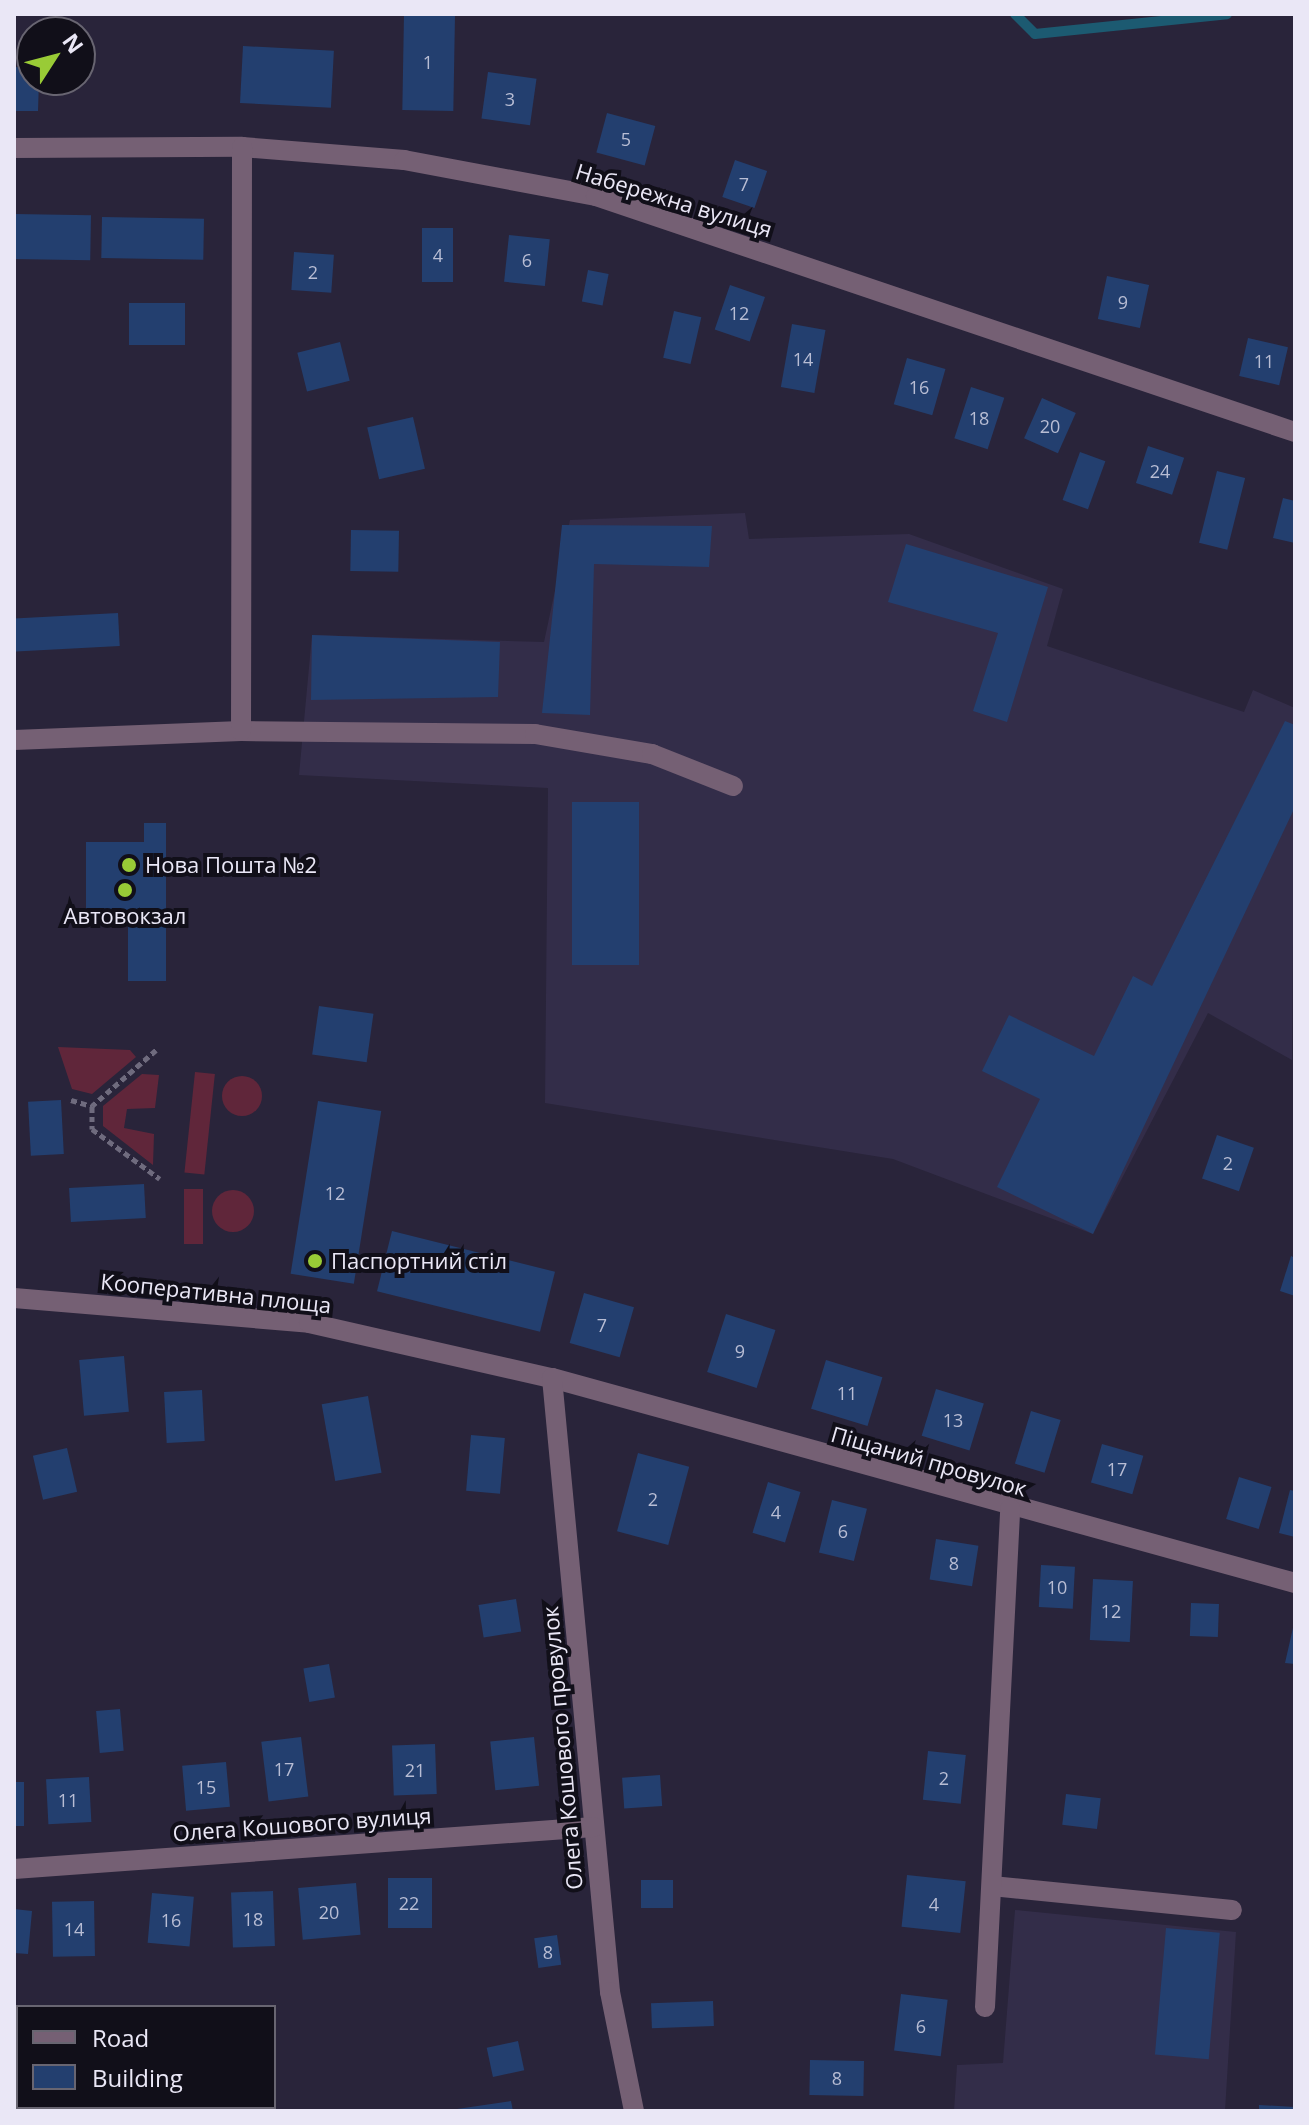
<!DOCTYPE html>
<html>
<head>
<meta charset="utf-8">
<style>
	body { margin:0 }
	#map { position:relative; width:1309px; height:2125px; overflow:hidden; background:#29243a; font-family:"Open Sans",sans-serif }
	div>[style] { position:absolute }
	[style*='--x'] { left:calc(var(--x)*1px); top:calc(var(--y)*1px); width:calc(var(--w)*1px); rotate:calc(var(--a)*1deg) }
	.built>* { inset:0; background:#332d49 }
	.green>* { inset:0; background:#60263a; transform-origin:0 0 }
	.round { border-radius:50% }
	.stream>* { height:10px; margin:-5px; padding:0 5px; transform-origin:5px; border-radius:5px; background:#1c5a71 }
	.building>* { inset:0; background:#233f6f; transform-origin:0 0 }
	.path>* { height:5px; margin-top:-2.5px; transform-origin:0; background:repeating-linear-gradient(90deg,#6f6b7e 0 6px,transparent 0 10px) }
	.minor>* { height:20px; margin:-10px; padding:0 10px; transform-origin:10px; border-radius:10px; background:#756074 }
	.dots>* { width:22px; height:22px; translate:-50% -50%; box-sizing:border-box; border:4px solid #110f19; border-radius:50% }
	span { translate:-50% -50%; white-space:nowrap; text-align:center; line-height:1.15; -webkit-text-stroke:8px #110f19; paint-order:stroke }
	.number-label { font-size:18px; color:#b8bdd4 }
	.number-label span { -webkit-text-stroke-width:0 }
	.street-label { font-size:22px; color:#eae7f6 }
	.poi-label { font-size:22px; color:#eae7f6 }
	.left { translate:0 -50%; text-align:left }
	.frame { position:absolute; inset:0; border:16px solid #eae7f6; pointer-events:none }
	.legend { position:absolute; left:16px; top:2005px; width:260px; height:104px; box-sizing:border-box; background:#110f19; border:2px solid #686571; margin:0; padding:10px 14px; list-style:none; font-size:24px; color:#eae7f6 }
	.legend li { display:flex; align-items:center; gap:16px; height:40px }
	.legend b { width:40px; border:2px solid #686571 }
	.north { position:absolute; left:16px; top:16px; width:80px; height:80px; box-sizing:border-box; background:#110f19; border:2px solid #686571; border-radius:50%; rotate:54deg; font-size:22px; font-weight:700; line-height:32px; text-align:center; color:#eae7f6 }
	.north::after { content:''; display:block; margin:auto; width:28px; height:36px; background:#99cb36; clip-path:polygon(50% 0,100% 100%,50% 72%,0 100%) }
</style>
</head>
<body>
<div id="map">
	<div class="built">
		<div style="clip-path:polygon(745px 513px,749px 539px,909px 534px,1063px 589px,1047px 646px,1244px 712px,1253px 690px,1295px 708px,1292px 1060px,1208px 1013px,1093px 1234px,893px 1159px,545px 1103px,548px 788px,299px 775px,312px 635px,544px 642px,570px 520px)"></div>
		<div style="clip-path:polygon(1015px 1910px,1236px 1932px,1225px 2111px,954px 2111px,957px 2065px,1003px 2063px)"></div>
	</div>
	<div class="green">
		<div style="clip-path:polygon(58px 1047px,130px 1050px,136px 1057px,92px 1094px,72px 1089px)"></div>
		<div style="left:195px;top:1072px;width:20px;height:101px;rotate:6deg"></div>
		<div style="clip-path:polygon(142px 1074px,159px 1075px,155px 1108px,127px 1109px,124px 1128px,154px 1134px,153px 1165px,103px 1126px,103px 1106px)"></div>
		<div class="round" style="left:222px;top:1076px;width:40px;height:40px"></div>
		<div style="left:184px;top:1189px;width:19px;height:55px"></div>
		<div class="round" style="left:212px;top:1190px;width:42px;height:42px"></div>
	</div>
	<div class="stream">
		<div style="--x:1015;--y:14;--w:28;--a:45"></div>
		<div style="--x:1035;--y:34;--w:193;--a:-5.9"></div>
	</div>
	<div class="building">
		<div style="left:404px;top:14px;width:51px;height:96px;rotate:1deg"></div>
		<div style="left:243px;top:46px;width:91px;height:57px;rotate:3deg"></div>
		<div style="clip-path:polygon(14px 67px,32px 68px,32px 80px,39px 80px,38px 111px,14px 111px)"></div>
		<div style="left:488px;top:72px;width:49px;height:47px;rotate:8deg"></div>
		<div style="left:607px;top:113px;width:50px;height:41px;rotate:15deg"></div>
		<div style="left:735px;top:160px;width:34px;height:39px;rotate:19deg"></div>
		<div style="left:14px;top:214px;width:77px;height:45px;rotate:1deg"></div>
		<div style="left:102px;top:217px;width:102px;height:41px;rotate:1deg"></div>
		<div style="left:422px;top:228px;width:31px;height:54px"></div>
		<div style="left:509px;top:235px;width:41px;height:47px;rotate:6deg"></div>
		<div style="left:294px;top:252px;width:40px;height:38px;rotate:4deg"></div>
		<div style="left:588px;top:270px;width:21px;height:32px;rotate:11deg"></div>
		<div style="left:1107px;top:276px;width:43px;height:44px;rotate:12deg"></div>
		<div style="left:730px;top:285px;width:37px;height:47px;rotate:19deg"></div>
		<div style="left:129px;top:303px;width:56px;height:42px"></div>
		<div style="left:674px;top:311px;width:28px;height:48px;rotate:13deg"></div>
		<div style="left:792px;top:324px;width:34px;height:64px;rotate:10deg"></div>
		<div style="left:1248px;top:338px;width:41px;height:39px;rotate:13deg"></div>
		<div style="left:340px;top:342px;width:40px;height:44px;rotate:76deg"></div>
		<div style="left:907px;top:358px;width:40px;height:48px;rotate:16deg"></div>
		<div style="left:971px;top:387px;width:35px;height:54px;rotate:18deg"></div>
		<div style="left:1042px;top:398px;width:37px;height:44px;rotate:24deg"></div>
		<div style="left:413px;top:417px;width:53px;height:47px;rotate:77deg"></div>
		<div style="left:1148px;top:446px;width:38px;height:39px;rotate:18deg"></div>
		<div style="left:1080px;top:452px;width:27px;height:51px;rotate:20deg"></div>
		<div style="left:1217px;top:471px;width:29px;height:74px;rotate:14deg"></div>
		<div style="clip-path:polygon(1283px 498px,1295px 501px,1295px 543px,1273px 538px)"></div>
		<div style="clip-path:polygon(562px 525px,712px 526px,709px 567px,594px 564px,590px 715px,542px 713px)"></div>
		<div style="left:351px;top:530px;width:48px;height:41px;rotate:1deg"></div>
		<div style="clip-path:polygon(906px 544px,1048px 587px,1007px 722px,973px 711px,998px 633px,888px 602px)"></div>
		<div style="left:118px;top:613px;width:33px;height:104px;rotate:87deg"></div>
		<div style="clip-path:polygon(312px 635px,500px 642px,498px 697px,311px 700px)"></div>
		<div style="clip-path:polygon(1285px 721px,1295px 725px,1295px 807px,1093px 1234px,997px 1187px,1040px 1099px,982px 1071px,1009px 1015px,1094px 1056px,1133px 976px,1152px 986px)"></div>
		<div style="left:572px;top:802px;width:67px;height:163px"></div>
		<div style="clip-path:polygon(144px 823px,166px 823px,166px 981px,128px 981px,128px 925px,86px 924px,86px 842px,144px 842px)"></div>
		<div style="left:319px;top:1006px;width:55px;height:49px;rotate:8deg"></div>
		<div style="left:61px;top:1100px;width:54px;height:33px;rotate:87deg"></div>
		<div style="left:318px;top:1101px;width:64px;height:175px;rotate:9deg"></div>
		<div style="left:1217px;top:1135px;width:39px;height:46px;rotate:19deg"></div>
		<div style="left:144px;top:1184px;width:34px;height:75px;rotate:87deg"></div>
		<div style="left:392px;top:1231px;width:168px;height:62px;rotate:14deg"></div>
		<div style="clip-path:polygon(1291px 1256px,1295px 1258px,1295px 1296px,1280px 1291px)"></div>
		<div style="left:584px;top:1293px;width:52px;height:52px;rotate:16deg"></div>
		<div style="left:726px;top:1314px;width:52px;height:61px;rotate:18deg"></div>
		<div style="left:124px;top:1356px;width:56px;height:45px;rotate:85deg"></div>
		<div style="left:826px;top:1360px;width:59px;height:51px;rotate:17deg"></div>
		<div style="left:936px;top:1389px;width:50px;height:49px;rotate:17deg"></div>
		<div style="left:202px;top:1390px;width:51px;height:38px;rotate:87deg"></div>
		<div style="left:368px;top:1396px;width:78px;height:47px;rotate:80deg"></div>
		<div style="left:1031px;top:1411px;width:31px;height:55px;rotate:17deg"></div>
		<div style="left:471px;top:1435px;width:34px;height:56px;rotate:5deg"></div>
		<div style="left:1102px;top:1444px;width:43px;height:40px;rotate:16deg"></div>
		<div style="left:67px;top:1448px;width:45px;height:35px;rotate:77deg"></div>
		<div style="left:638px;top:1453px;width:53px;height:81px;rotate:15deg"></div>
		<div style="left:1239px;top:1477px;width:34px;height:44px;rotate:17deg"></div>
		<div style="left:768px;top:1482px;width:34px;height:53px;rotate:17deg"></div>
		<div style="clip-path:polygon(1290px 1490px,1295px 1491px,1295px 1537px,1279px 1533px)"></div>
		<div style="left:832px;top:1500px;width:36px;height:54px;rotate:14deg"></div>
		<div style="left:936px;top:1539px;width:43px;height:41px;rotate:9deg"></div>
		<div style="left:1041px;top:1565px;width:34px;height:42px;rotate:3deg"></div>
		<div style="left:1093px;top:1579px;width:40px;height:61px;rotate:3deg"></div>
		<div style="left:516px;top:1599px;width:33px;height:38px;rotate:81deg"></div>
		<div style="left:1191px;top:1603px;width:28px;height:33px;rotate:2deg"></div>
		<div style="clip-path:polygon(1295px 1619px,1295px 1664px,1285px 1663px)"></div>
		<div style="left:329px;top:1664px;width:34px;height:26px;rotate:80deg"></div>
		<div style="left:120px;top:1709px;width:42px;height:24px;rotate:85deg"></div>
		<div style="left:301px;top:1737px;width:60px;height:40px;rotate:83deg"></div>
		<div style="left:534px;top:1737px;width:49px;height:44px;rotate:84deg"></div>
		<div style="left:435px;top:1744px;width:50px;height:43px;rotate:88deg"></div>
		<div style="left:928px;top:1751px;width:38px;height:49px;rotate:6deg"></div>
		<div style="left:226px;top:1762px;width:45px;height:44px;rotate:85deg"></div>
		<div style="left:660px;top:1775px;width:31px;height:38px;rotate:86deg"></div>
		<div style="left:89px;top:1777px;width:45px;height:43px;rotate:87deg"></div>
		<div style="left:14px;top:1782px;width:10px;height:44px"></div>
		<div style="left:1066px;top:1794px;width:35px;height:31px;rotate:7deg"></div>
		<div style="left:907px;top:1875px;width:59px;height:52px;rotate:6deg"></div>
		<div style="left:388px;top:1878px;width:44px;height:50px"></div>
		<div style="left:641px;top:1880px;width:32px;height:28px"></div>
		<div style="left:356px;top:1883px;width:52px;height:58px;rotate:85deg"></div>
		<div style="left:273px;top:1891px;width:55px;height:42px;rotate:88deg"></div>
		<div style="left:152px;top:1893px;width:42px;height:50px;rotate:5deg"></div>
		<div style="left:94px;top:1901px;width:55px;height:42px;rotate:89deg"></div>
		<div style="clip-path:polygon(14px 1909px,32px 1911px,28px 1954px,14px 1953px)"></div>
		<div style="left:1166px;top:1928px;width:54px;height:127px;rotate:5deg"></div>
		<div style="left:557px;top:1935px;width:30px;height:23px;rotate:82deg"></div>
		<div style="left:901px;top:1994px;width:47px;height:57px;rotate:7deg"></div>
		<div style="left:713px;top:2001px;width:25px;height:62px;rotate:88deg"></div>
		<div style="left:518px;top:2041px;width:30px;height:32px;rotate:78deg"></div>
		<div style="left:810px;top:2060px;width:54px;height:35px;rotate:1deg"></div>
		<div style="clip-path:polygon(14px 2097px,18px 2107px,28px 2111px,14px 2111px)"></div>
		<div style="clip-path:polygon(511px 2101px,513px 2111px,457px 2111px,457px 2109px)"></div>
		<div style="clip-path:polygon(1259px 2105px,1295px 2107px,1295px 2111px,1259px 2111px)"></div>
	</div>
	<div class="path">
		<div style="--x:156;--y:1050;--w:85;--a:138.8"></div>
		<div style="--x:92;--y:1106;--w:23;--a:90"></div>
		<div style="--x:92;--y:1129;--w:84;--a:36.3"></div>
		<div style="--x:71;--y:1100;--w:22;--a:16"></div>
	</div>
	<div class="minor">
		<div style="--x:14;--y:148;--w:228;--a:-0.3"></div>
		<div style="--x:242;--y:147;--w:163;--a:4.6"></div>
		<div style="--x:404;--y:160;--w:195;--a:10.6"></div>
		<div style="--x:596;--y:196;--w:738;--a:18.66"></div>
		<div style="--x:241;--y:731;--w:294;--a:0.6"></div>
		<div style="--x:535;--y:734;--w:119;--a:9.7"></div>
		<div style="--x:652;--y:754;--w:87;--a:21.6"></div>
		<div style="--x:14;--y:740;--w:227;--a:-2.3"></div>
		<div style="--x:241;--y:731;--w:584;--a:-89.9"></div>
		<div style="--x:14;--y:1298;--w:296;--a:4.8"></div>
		<div style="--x:309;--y:1323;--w:249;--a:12.8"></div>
		<div style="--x:552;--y:1378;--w:771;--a:15.42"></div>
		<div style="--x:552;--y:1378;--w:617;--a:84.6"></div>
		<div style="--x:610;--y:1992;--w:121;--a:78.6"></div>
		<div style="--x:14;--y:1869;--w:581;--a:-4.15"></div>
		<div style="--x:992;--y:1886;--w:241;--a:5.7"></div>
		<div style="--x:985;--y:2007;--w:499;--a:-87.1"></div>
	</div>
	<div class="dots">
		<div style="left:129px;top:865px;background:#99cb36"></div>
		<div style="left:125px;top:890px;background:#99cb36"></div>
		<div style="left:315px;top:1261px;background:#99cb36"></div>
	</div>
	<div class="number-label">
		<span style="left:428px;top:62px">1</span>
		<span style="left:510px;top:99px">3</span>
		<span style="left:626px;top:139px">5</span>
		<span style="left:744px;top:184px">7</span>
		<span style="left:438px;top:255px">4</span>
		<span style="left:527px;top:260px">6</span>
		<span style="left:313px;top:272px">2</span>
		<span style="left:1123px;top:302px">9</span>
		<span style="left:739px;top:313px">12</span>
		<span style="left:803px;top:359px">14</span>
		<span style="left:1264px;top:361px">11</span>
		<span style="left:919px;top:387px">16</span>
		<span style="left:979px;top:418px">18</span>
		<span style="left:1050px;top:426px">20</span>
		<span style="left:1160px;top:471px">24</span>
		<span style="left:1228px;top:1163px">2</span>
		<span style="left:335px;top:1193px">12</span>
		<span style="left:602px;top:1325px">7</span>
		<span style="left:740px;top:1351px">9</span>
		<span style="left:847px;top:1393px">11</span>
		<span style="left:953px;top:1420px">13</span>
		<span style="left:1117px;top:1469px">17</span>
		<span style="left:653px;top:1499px">2</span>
		<span style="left:776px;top:1512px">4</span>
		<span style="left:843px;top:1531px">6</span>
		<span style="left:954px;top:1563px">8</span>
		<span style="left:1057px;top:1587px">10</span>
		<span style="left:1111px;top:1611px">12</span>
		<span style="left:284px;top:1769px">17</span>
		<span style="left:415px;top:1770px">21</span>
		<span style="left:944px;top:1778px">2</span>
		<span style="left:206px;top:1787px">15</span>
		<span style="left:68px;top:1800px">11</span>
		<span style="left:409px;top:1903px">22</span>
		<span style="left:934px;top:1904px">4</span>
		<span style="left:329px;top:1912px">20</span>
		<span style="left:253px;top:1919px">18</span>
		<span style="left:171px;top:1920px">16</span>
		<span style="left:74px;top:1929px">14</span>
		<span style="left:548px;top:1952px">8</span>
		<span style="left:921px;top:2026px">6</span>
		<span style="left:837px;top:2078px">8</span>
	</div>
	<div class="street-label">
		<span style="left:674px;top:200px;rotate:17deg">Набережна вулиця</span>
		<span style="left:216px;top:1293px;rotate:6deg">Кооперативна площа</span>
		<span style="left:929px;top:1461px;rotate:16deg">Піщаний провулок</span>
		<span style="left:562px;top:1748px;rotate:-95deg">Олега Кошового провулок</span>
		<span style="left:302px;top:1824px;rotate:-4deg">Олега Кошового вулиця</span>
	</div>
	<div class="poi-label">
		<span class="left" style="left:145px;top:865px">Нова Пошта №2</span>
		<span style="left:125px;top:916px">Автовокзал</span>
		<span class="left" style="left:331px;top:1261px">Паспортний стіл</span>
	</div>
	<div class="frame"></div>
	<ul class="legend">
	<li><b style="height:10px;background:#756074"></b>Road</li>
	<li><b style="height:22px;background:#233f6f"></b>Building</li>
	</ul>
	<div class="north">N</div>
</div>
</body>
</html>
